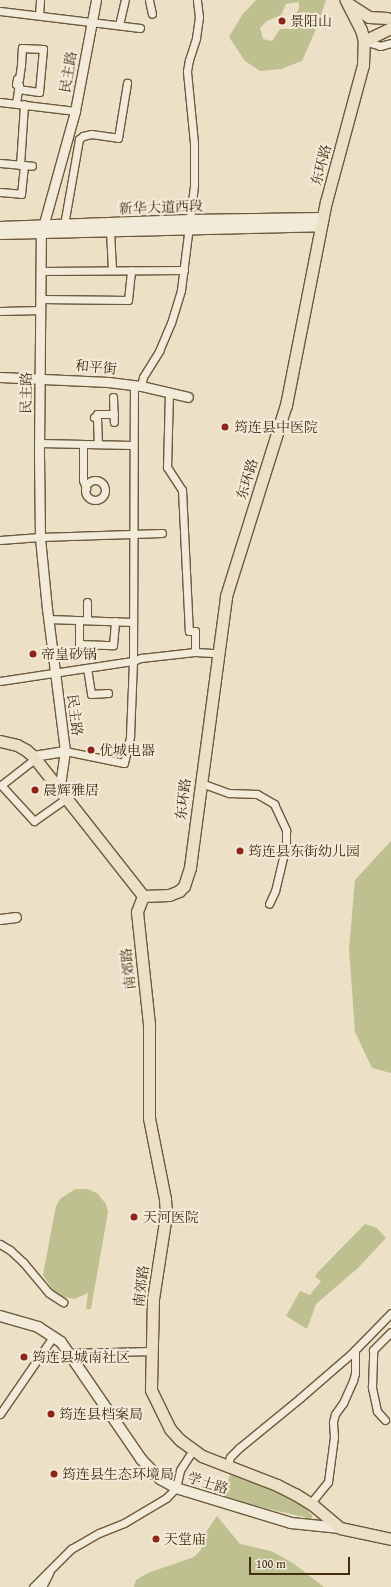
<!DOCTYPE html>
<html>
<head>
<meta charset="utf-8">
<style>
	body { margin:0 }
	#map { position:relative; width:391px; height:1587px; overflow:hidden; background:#ece0c6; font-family:"Gentium Book Plus","Noto Serif SC",serif }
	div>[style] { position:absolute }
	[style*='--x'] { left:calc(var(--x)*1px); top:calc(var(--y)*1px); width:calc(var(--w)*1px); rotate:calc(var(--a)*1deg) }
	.green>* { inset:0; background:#bfc090 }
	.roads { filter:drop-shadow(1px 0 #6d5a3b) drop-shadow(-1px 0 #6d5a3b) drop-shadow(0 1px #6d5a3b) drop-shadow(0 -1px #6d5a3b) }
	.minor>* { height:7px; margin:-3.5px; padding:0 3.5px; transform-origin:3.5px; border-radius:3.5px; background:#f3ebda }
	.minor>.ring { margin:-3.5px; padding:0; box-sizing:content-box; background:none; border:7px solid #f3ebda; border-radius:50% }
	.tertiary>* { height:9px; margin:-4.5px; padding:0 4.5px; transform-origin:4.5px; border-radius:4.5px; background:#f3ebda }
	.secondary>* { height:10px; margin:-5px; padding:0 5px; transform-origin:5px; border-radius:5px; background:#f3ebda }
	.primary>* { height:11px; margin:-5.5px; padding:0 5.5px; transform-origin:5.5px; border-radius:5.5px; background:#ece0c6 }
	.dots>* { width:11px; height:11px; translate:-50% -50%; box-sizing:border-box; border:2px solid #f3ebda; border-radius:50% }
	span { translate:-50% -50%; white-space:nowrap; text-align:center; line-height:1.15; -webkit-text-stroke:4px #f3ebda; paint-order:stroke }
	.poi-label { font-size:14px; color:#432d0d }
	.left { translate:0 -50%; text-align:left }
	.street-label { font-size:14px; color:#432d0d }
	.scale { position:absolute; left:249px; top:1557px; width:101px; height:18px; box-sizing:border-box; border:2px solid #432d0d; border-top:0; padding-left:5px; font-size:12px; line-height:14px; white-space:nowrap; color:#432d0d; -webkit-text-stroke:3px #f3ebda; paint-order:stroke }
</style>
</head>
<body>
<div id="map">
	<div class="green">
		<div style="clip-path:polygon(evenodd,256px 0,326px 0,317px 27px,302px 61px,281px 69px,260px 71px,245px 61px,229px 37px,242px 15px,256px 0,299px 2px,299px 9px,293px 18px,293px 29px,280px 29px,272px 41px,263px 39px,260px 28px,267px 21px,281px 15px,286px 4px,299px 2px)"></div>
		<div style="clip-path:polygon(391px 841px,391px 1073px,372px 1068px,355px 1032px,349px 949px,355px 880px)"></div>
		<div style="clip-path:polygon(75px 1189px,87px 1189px,97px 1193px,106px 1204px,108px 1212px,91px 1309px,86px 1309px,88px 1293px,74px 1299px,60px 1296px,53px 1290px,43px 1275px,56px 1206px,60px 1199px)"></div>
		<div style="clip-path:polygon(365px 1224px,377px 1228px,386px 1238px,358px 1268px,316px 1304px,307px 1329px,286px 1316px,300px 1291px,310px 1295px,321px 1281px,315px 1277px,317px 1273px)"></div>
		<div style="clip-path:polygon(232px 1471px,297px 1500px,312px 1515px,312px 1519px,253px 1505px,224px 1496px,223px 1492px)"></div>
		<div style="clip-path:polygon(217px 1516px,240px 1544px,271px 1551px,293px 1563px,324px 1587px,134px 1587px,136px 1580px,148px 1573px,194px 1557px,201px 1550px,204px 1535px)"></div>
	</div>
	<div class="roads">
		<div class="minor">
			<div style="--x:149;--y:0;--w:14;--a:78"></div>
			<div style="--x:0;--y:11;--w:141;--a:6.9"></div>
			<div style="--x:39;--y:15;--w:15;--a:-86"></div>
			<div style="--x:119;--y:25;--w:26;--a:-77"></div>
			<div style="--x:364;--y:41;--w:17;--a:17"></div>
			<div style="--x:380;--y:46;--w:11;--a:-15"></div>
			<div style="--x:0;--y:102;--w:76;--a:6.8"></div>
			<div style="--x:16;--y:103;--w:18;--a:-81"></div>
			<div style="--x:19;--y:85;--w:3;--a:-162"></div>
			<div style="--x:16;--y:84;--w:5;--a:-79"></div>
			<div style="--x:17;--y:79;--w:2;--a:0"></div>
			<div style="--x:19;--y:79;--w:14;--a:-82"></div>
			<div style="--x:21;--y:65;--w:17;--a:-87"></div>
			<div style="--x:22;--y:48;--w:21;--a:3"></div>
			<div style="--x:43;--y:49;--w:43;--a:95.3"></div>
			<div style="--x:39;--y:92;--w:21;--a:-172"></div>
			<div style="--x:0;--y:163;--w:32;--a:5"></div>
			<div style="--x:20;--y:165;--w:61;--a:-86.2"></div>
			<div style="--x:0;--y:192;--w:21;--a:5"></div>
			<div style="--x:21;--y:194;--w:29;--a:-84"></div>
			<div style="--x:64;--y:225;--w:87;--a:-80.1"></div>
			<div style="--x:79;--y:139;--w:5;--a:-37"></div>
			<div style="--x:83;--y:136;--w:8;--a:-14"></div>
			<div style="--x:91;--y:134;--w:27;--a:8"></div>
			<div style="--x:118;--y:138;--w:56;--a:-80.7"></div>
			<div style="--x:110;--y:231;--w:39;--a:87"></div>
			<div style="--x:42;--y:271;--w:142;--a:-0.4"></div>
			<div style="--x:41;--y:299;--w:87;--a:0.7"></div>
			<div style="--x:128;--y:300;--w:30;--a:-84"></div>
			<div style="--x:0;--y:311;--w:41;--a:-1.4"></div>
			<div style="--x:141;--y:386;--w:9;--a:-77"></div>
			<div style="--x:143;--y:377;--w:31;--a:-58"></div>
			<div style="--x:159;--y:351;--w:30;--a:-67"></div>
			<div style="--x:171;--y:323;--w:34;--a:-73"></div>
			<div style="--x:181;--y:290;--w:106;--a:-82.9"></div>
			<div style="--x:194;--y:185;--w:42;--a:-90"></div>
			<div style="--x:194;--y:143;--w:72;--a:-95.6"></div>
			<div style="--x:187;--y:71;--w:11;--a:-80"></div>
			<div style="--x:189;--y:60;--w:23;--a:-72"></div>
			<div style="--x:196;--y:38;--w:21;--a:-82"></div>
			<div style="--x:199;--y:17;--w:17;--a:-97"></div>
			<div style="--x:169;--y:392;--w:75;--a:91.5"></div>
			<div style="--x:167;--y:467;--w:27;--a:57"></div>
			<div style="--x:182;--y:490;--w:141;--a:87.2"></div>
			<div style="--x:189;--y:631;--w:6;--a:0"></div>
			<div style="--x:195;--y:631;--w:21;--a:90"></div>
			<div style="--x:113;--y:397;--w:25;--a:88"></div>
			<div style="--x:94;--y:417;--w:3;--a:18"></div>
			<div style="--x:97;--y:418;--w:26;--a:88"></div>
			<div style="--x:97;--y:418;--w:4;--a:-90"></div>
			<div style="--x:97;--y:414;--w:17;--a:0"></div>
			<div style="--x:39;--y:443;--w:93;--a:1.2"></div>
			<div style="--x:83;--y:444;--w:36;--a:90"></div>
			<div style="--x:83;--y:480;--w:9;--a:69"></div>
			<div class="ring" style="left:85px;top:480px;width:13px;height:13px"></div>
			<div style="--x:0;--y:540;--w:40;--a:-4.3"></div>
			<div style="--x:40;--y:537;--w:122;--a:-1.9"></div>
			<div style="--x:48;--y:619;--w:85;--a:2"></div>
			<div style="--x:79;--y:620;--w:24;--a:90"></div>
			<div style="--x:79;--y:644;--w:34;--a:2"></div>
			<div style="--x:113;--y:645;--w:24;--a:-85"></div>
			<div style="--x:87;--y:620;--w:18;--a:-90"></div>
			<div style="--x:87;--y:668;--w:26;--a:81"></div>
			<div style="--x:91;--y:694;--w:17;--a:-3"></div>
			<div style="--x:0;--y:681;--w:134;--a:-8.6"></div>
			<div style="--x:133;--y:661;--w:9;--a:-21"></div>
			<div style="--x:141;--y:658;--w:54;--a:-6.3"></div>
			<div style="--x:195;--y:652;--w:22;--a:3"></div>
			<div style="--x:65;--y:751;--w:60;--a:11.5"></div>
			<div style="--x:124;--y:763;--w:28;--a:-77"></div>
			<div style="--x:130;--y:736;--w:75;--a:-87.7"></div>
			<div style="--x:133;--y:661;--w:276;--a:-89.8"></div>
			<div style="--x:33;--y:756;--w:5;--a:101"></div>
			<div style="--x:32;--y:761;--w:39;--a:142"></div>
			<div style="--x:1;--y:785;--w:49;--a:47.5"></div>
			<div style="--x:34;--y:821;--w:38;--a:-35"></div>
			<div style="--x:201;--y:783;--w:30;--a:20"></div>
			<div style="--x:229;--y:793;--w:28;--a:2"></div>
			<div style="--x:257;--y:794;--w:20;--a:30"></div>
			<div style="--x:274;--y:804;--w:29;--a:65"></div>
			<div style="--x:286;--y:830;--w:15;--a:90"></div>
			<div style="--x:286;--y:845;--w:47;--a:103.4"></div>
			<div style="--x:275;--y:891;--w:14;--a:115"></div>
			<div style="--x:0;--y:1244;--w:12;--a:31"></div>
			<div style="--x:10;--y:1250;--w:18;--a:43"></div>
			<div style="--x:23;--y:1262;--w:40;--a:50"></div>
			<div style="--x:49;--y:1293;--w:17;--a:33"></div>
			<div style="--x:69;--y:1353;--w:83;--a:-1.4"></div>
			<div style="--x:0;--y:1414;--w:93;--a:-55.5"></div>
			<div style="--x:385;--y:1420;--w:12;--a:-132"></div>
			<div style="--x:377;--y:1411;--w:25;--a:-102"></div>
			<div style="--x:372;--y:1387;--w:37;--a:-88"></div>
			<div style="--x:373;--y:1350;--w:25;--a:-45"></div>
			<div style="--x:227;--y:1467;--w:10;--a:-73"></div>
			<div style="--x:230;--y:1457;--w:13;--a:-45"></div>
			<div style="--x:239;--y:1448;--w:79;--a:-39.3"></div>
			<div style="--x:300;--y:1398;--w:67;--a:-40.8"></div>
			<div style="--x:351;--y:1354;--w:57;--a:-45.7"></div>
			<div style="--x:310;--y:1504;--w:28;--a:-51"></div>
			<div style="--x:328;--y:1482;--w:45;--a:-82.4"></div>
			<div style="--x:334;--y:1437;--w:15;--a:-94"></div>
			<div style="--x:333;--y:1422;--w:8;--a:-76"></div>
			<div style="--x:335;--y:1414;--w:14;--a:-54"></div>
			<div style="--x:343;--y:1403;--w:24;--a:-66"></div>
			<div style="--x:353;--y:1381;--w:8;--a:-76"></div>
			<div style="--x:355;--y:1373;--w:23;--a:-90"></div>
			<div style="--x:33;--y:1587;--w:54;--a:-45"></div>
			<div style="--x:71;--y:1549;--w:32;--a:-30"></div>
			<div style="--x:99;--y:1533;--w:27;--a:-22"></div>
			<div style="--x:124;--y:1523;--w:49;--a:-30.8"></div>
			<div style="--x:166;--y:1498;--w:14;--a:-45"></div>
			<div style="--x:176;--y:1488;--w:18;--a:-77"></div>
			<div style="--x:180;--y:1470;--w:24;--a:-57"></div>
			<div style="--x:42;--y:1587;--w:16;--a:-63"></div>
		</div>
		<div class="tertiary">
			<div style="--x:0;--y:377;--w:108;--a:2.7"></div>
			<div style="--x:108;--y:382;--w:33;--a:7"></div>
			<div style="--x:141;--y:386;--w:48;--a:13.2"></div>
			<div style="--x:33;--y:756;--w:32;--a:-9"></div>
			<div style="--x:59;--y:792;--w:41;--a:-81.7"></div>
			<div style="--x:65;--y:751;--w:143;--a:-97.2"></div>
			<div style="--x:47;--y:609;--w:72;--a:-95.6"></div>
			<div style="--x:40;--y:537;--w:85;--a:-90.7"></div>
			<div style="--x:39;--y:452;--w:218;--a:-89.5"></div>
			<div style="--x:41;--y:234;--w:128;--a:-74.5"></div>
			<div style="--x:75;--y:111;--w:113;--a:-79.3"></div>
			<div style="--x:0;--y:919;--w:16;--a:-7"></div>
		</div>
		<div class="secondary">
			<div style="--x:0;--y:227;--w:190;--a:-2.1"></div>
			<div style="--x:190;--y:220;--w:133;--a:-0.9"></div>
			<div style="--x:0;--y:234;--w:321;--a:-1.4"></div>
			<div style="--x:0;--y:1316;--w:40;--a:16"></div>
			<div style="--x:38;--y:1327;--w:27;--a:33"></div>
			<div style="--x:61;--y:1342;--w:142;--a:55.6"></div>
			<div style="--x:141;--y:1459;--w:28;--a:46"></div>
			<div style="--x:160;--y:1479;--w:18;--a:29"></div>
			<div style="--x:176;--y:1488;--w:120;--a:16.9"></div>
			<div style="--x:291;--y:1523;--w:49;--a:5.8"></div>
		</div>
		<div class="primary">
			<div style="--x:349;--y:4;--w:24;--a:33"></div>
			<div style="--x:369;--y:17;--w:18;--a:3"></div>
			<div style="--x:364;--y:41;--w:30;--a:-26"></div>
			<div style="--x:0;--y:741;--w:17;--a:13"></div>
			<div style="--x:17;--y:745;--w:10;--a:29"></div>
			<div style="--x:26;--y:750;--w:9;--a:41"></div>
			<div style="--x:33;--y:756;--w:178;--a:51.8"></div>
			<div style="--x:143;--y:896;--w:26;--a:-2"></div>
			<div style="--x:169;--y:895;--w:11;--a:-22"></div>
			<div style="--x:179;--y:891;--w:7;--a:-45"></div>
			<div style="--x:184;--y:886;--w:20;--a:-72"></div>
			<div style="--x:190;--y:867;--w:273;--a:-82.4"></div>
			<div style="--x:226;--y:596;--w:200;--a:-72.6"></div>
			<div style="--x:286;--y:405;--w:207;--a:-78.9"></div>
			<div style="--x:326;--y:202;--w:142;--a:-74.9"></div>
			<div style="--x:363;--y:65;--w:24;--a:-88"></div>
			<div style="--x:364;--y:41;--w:11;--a:-105"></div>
			<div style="--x:361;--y:30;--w:34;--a:-117"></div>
			<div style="--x:143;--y:896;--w:17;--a:111"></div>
			<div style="--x:137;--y:912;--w:114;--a:83.9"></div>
			<div style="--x:149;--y:1025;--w:93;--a:90"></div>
			<div style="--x:149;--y:1118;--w:83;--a:78.8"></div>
			<div style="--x:165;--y:1199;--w:16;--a:86"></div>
			<div style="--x:166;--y:1215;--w:85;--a:98.8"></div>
			<div style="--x:153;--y:1299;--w:91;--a:91.3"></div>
			<div style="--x:151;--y:1390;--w:43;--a:64"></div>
			<div style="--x:170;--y:1429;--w:15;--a:48"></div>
			<div style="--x:180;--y:1440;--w:27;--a:36"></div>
			<div style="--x:202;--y:1456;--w:80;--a:21.1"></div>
			<div style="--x:277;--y:1485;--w:20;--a:27"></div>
			<div style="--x:295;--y:1494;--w:22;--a:32"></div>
			<div style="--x:314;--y:1506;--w:34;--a:40"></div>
			<div style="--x:340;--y:1528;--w:52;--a:12.2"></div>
		</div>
	</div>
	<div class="dots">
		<div style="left:282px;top:21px;background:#8f2418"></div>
		<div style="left:225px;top:427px;background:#8f2418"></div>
		<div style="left:33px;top:654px;background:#8f2418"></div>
		<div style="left:91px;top:750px;background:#8f2418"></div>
		<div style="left:35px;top:790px;background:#8f2418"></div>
		<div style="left:240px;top:851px;background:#8f2418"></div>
		<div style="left:134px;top:1217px;background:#8f2418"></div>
		<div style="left:24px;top:1357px;background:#8f2418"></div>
		<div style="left:51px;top:1414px;background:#8f2418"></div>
		<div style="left:54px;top:1474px;background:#8f2418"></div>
		<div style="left:156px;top:1539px;background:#8f2418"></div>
	</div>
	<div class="poi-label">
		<span class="left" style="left:290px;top:21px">景阳山</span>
		<span class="left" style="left:234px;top:427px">筠连县中医院</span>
		<span class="left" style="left:41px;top:654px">帝皇砂锅</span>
		<span class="left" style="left:99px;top:750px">优城电器</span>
		<span class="left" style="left:43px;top:790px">晨辉雅居</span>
		<span class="left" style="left:248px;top:851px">筠连县东街幼儿园</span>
		<span class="left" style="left:143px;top:1217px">天河医院</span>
		<span class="left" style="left:32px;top:1357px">筠连县城南社区</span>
		<span class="left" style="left:59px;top:1414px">筠连县档案局</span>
		<span class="left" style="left:62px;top:1474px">筠连县生态环境局</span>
		<span class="left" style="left:164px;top:1539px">天堂庙</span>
	</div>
	<div class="street-label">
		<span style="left:68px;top:72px;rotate:-80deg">民主路</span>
		<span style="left:321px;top:165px;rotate:-75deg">东环路</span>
		<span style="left:161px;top:207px;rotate:-2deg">新华大道西段</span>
		<span style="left:96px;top:367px;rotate:5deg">和平街</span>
		<span style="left:26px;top:393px;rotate:-89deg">民主路</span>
		<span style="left:247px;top:479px;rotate:-73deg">东环路</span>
		<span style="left:75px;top:715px;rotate:83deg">民主路</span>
		<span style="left:183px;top:799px;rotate:-83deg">东环路</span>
		<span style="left:128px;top:969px;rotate:-96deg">南郊路</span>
		<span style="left:141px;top:1286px;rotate:-83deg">南郊路</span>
		<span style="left:208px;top:1483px;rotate:17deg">学士路</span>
	</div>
	<div class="scale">100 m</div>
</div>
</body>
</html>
